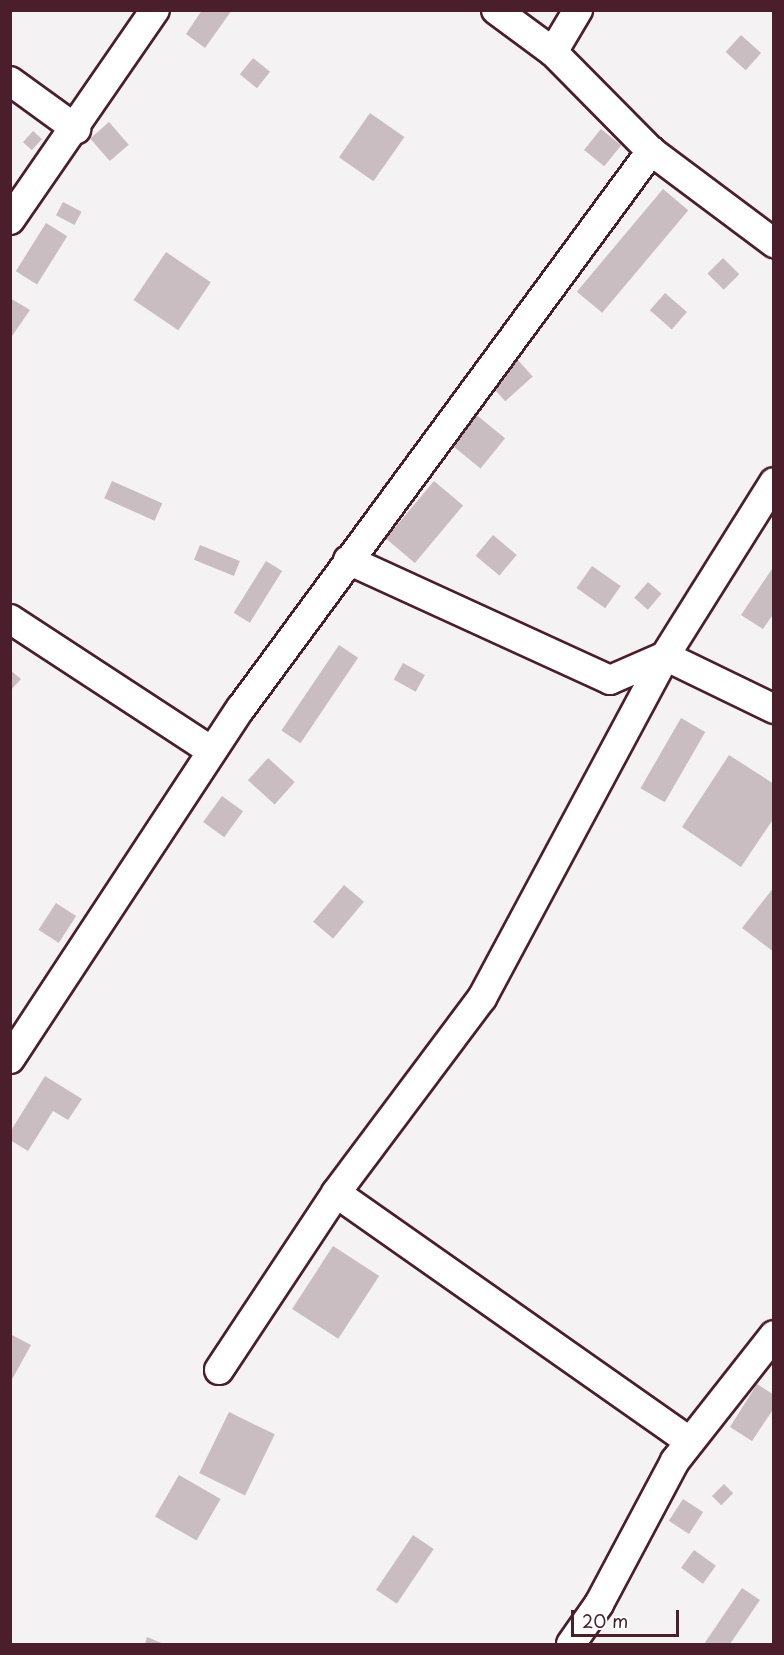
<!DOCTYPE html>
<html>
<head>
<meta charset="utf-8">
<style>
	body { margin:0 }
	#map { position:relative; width:784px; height:1655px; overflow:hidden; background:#f4f2f2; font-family:"Playpen Sans",sans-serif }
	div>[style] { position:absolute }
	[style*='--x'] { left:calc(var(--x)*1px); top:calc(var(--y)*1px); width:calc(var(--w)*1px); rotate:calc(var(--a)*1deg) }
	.building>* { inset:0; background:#cabdc1; transform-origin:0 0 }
	.roads { filter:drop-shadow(2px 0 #4a1f2b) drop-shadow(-2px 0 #4a1f2b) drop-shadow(0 2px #4a1f2b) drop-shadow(0 -2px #4a1f2b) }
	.street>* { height:28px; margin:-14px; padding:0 14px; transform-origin:14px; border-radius:14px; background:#fff }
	span { translate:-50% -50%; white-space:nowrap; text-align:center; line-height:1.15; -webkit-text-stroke:5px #fff; paint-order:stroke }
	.frame { position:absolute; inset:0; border:12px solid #4a1f2b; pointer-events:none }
	.scale { position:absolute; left:571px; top:1610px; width:108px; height:27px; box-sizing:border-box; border:3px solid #4a1f2b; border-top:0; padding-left:8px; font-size:18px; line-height:21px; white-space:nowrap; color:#4a1f2b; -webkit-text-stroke:4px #fff; paint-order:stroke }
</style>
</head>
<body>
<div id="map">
	<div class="building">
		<div style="clip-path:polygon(202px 10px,232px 10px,205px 48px,186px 34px)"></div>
		<div style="left:741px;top:35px;width:27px;height:23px;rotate:42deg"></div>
		<div style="left:253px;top:58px;width:22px;height:21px;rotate:39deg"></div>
		<div style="left:370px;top:113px;width:42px;height:54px;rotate:35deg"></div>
		<div style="left:109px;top:122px;width:30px;height:25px;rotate:49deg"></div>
		<div style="left:601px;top:129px;width:26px;height:27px;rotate:39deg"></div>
		<div style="left:33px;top:131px;width:12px;height:15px;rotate:42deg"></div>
		<div style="left:663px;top:189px;width:33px;height:134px;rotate:40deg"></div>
		<div style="left:63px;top:202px;width:21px;height:15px;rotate:28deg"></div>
		<div style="left:46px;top:223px;width:25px;height:57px;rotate:32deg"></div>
		<div style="left:166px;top:252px;width:54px;height:58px;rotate:34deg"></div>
		<div style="left:723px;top:258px;width:23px;height:22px;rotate:45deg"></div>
		<div style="left:665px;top:293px;width:29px;height:23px;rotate:41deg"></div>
		<div style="clip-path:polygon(10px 298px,30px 310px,10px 339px)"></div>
		<div style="left:516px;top:358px;width:25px;height:37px;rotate:48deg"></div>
		<div style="left:474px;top:413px;width:40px;height:39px;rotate:39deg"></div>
		<div style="left:112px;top:481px;width:55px;height:19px;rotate:24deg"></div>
		<div style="left:434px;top:481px;width:38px;height:75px;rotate:40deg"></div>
		<div style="left:493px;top:535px;width:31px;height:27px;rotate:40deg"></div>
		<div style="left:200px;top:545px;width:43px;height:16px;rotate:22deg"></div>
		<div style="left:266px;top:561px;width:19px;height:61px;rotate:32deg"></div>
		<div style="left:592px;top:566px;width:35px;height:27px;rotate:35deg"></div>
		<div style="clip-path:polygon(774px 566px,774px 613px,763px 629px,741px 615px)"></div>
		<div style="left:648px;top:582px;width:18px;height:21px;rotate:41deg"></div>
		<div style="left:339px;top:645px;width:23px;height:103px;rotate:34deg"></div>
		<div style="left:403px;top:663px;width:25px;height:19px;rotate:29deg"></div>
		<div style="clip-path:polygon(10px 670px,21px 679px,10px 691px)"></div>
		<div style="left:681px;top:718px;width:28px;height:81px;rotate:30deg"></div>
		<div style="clip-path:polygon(729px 755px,774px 784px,774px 818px,741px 867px,682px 827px)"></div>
		<div style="left:268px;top:758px;width:36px;height:30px;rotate:42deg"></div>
		<div style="left:222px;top:796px;width:26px;height:32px;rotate:36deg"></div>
		<div style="left:344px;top:885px;width:26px;height:48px;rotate:40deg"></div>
		<div style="clip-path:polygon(774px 887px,774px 952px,742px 928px)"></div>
		<div style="left:56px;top:903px;width:24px;height:32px;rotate:33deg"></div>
		<div style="clip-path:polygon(45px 1076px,82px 1099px,68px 1120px,53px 1111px,28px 1151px,10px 1140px,10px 1132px)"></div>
		<div style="left:333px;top:1246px;width:55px;height:75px;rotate:33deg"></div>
		<div style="clip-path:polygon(10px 1334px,31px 1345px,10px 1383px)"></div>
		<div style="clip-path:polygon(757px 1384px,774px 1395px,774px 1408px,752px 1441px,730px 1427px)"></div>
		<div style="left:229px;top:1412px;width:51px;height:68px;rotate:26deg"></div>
		<div style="left:179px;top:1475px;width:48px;height:48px;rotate:30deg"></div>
		<div style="left:724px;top:1484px;width:13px;height:17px;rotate:45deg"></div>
		<div style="left:683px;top:1499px;width:24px;height:26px;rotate:33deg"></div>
		<div style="left:413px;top:1535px;width:25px;height:66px;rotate:34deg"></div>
		<div style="left:694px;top:1550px;width:27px;height:22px;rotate:36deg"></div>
		<div style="clip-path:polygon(742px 1588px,760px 1600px,730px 1644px,704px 1644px)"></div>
		<div style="clip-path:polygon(147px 1637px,164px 1644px,145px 1644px)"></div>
	</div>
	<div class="roads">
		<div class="street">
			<div style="--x:496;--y:10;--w:71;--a:36.4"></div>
			<div style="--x:553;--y:52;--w:139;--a:45.3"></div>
			<div style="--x:651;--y:151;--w:154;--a:36.8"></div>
			<div style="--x:553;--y:52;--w:49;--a:-59.2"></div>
			<div style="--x:10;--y:81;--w:82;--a:36"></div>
			<div style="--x:10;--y:220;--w:255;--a:-55.4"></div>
			<div style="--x:348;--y:560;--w:288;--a:24.6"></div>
			<div style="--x:610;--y:680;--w:60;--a:-23.6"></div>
			<div style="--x:665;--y:656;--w:121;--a:25.9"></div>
			<div style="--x:10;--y:619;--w:241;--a:33.2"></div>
			<div style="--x:10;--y:1059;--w:420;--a:-56.7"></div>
			<div style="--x:241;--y:708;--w:692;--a:-53.64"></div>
			<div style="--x:336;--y:1193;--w:431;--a:35.1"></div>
			<div style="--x:219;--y:1370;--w:212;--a:-56.5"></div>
			<div style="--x:336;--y:1193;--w:244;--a:-53.2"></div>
			<div style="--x:482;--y:998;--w:388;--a:-61.8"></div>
			<div style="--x:665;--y:656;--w:205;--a:-57.9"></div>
			<div style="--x:571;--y:1644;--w:49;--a:-55"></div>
			<div style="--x:599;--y:1604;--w:162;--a:-62"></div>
			<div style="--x:675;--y:1461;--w:160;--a:-51.8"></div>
		</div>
	</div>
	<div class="frame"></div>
	<div class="scale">20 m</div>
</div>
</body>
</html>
